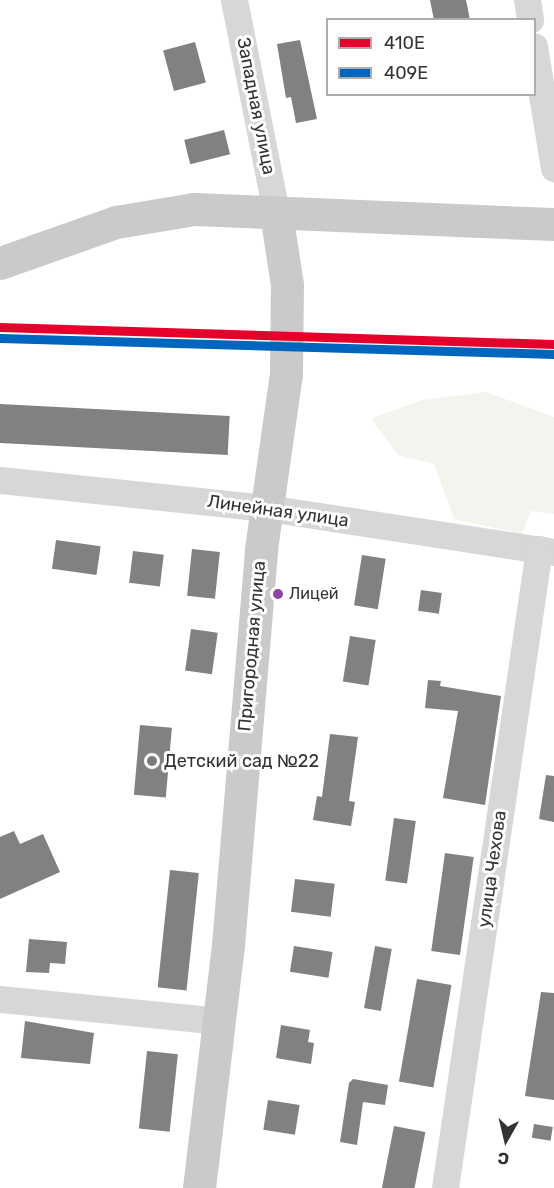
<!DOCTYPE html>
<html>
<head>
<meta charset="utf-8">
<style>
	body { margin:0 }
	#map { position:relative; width:554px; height:1188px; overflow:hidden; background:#fff; font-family:Rubik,sans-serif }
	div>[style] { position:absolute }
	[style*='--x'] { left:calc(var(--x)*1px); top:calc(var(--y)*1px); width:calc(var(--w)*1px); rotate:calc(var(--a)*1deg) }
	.green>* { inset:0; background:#f1f5ed }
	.building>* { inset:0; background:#818181; transform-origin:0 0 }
	.minor>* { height:27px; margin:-13.5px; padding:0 13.5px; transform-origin:13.5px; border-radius:13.5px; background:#d7d7d7 }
	.major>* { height:33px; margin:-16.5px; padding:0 16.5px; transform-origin:16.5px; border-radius:16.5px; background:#cacaca }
	.rail-1>* { height:9px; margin:-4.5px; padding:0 4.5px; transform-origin:4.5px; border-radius:4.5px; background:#e4002b }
	.rail-2>* { height:9px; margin:-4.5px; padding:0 4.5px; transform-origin:4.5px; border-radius:4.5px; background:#0065bd }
	.dots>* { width:16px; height:16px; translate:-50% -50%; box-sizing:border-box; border:3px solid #fff; border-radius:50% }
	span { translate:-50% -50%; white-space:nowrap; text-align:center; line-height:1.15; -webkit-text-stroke:6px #fff; paint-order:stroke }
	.bus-label { font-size:16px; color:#333 }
	.left { translate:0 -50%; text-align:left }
	.street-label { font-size:18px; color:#333 }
	.poi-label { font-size:18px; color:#333 }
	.legend { position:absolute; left:326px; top:18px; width:210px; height:78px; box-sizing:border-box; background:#fff; border:2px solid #adadad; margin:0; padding:8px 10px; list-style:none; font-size:18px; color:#333 }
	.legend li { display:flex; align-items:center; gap:12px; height:30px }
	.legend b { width:30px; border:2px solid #adadad }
	.north { position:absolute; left:476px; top:1110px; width:60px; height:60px; -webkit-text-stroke:4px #fff; paint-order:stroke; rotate:188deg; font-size:16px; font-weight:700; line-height:24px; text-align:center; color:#333 }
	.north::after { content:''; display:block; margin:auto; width:21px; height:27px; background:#333; clip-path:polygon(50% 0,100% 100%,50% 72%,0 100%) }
</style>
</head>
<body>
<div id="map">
	<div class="green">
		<div style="clip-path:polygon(486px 392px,554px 417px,554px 514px,531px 511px,522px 534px,454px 519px,434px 464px,398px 455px,371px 418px,423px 400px)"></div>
	</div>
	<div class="building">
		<div style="clip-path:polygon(430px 0,466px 0,470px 20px,434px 20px)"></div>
		<div style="clip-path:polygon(300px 40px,317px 119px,296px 123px,291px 97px,286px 98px,277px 44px)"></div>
		<div style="left:195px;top:42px;width:42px;height:33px;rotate:75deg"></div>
		<div style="left:224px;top:130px;width:25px;height:41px;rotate:76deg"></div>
		<div style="left:0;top:404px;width:230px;height:39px;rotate:3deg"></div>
		<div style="left:56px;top:540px;width:45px;height:29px;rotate:8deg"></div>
		<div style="left:192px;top:549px;width:28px;height:47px;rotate:6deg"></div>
		<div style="left:133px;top:551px;width:31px;height:32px;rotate:7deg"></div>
		<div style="left:362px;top:555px;width:24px;height:51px;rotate:9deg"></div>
		<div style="left:421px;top:590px;width:21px;height:21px;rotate:8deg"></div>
		<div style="left:191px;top:629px;width:27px;height:42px;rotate:8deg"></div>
		<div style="left:350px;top:636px;width:26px;height:46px;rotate:9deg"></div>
		<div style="clip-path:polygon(428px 680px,441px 681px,440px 686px,501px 696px,485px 805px,443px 798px,458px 711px,425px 708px)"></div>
		<div style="left:140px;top:725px;width:32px;height:70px;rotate:5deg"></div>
		<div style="clip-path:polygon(330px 734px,358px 737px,349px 801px,355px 802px,351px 826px,313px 820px,317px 796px,322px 797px)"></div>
		<div style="clip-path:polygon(546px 775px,554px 776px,554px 822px,539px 819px)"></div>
		<div style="left:394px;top:818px;width:22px;height:63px;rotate:8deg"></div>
		<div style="clip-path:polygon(14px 831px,20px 844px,43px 834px,60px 872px,0 899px,0 837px)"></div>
		<div style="left:445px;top:853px;width:29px;height:99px;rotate:8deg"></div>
		<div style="left:170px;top:870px;width:29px;height:118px;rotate:6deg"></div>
		<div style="left:295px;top:879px;width:40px;height:33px;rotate:7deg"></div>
		<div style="clip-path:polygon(29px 939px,67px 942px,65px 964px,50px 963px,49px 973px,26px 972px)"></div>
		<div style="left:294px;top:946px;width:39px;height:26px;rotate:9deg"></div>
		<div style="left:375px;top:946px;width:17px;height:63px;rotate:10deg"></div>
		<div style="left:417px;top:979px;width:35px;height:104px;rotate:10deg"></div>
		<div style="clip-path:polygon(541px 992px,554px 993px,554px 1100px,525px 1096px)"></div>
		<div style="clip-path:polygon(25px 1021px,94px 1033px,90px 1064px,21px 1058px)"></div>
		<div style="clip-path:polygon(281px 1025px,310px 1030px,308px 1042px,314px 1043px,311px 1064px,276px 1058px)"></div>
		<div style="left:147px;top:1051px;width:31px;height:78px;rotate:6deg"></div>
		<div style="clip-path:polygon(353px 1079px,388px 1085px,385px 1105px,363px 1102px,357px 1145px,340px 1142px,349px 1083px)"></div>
		<div style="left:268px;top:1100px;width:32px;height:30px;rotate:9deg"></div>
		<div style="left:534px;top:1124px;width:19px;height:14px;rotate:9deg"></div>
		<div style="left:394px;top:1126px;width:32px;height:63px;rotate:11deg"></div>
	</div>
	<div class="minor">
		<div style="--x:234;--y:0;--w:217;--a:78.8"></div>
		<div style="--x:527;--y:0;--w:20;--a:81"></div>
		<div style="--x:534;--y:46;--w:124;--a:80.7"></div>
		<div style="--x:0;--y:480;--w:268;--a:6"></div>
		<div style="--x:267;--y:508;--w:290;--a:8.7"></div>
		<div style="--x:0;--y:999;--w:221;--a:5.7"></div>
		<div style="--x:445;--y:1188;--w:646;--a:-81.63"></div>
	</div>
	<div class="major">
		<div style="--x:0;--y:263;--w:123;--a:-19.5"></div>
		<div style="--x:116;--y:222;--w:79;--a:-9.5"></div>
		<div style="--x:194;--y:209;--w:360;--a:2.4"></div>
		<div style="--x:199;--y:1188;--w:245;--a:-83.2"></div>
		<div style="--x:228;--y:945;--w:397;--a:-85.2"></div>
		<div style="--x:261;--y:549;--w:177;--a:-81.9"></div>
		<div style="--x:286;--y:374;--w:89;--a:-89.4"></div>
		<div style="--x:287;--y:285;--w:73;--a:-98.7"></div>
	</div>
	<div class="rail-1">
		<div style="--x:0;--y:327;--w:554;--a:1.76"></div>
	</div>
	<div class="rail-2">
		<div style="--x:0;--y:338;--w:554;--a:1.65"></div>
	</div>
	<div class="dots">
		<div style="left:278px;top:594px;background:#8e44ad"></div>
		<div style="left:152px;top:761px;background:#7a7a7a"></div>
	</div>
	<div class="bus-label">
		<span class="left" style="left:289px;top:594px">Лицей</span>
	</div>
	<div class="street-label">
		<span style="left:256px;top:106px;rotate:79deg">Западная улица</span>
		<span style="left:278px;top:511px;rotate:8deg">Линейная улица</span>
		<span style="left:252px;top:646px;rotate:-85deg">Пригородная улица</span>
		<span style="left:492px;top:869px;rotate:-82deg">улица Чехова</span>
	</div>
	<div class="poi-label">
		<span class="left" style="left:164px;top:761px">Детский сад №22</span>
	</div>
	<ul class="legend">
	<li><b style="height:8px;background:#e4002b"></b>410E</li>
	<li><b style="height:8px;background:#0065bd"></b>409E</li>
	</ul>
	<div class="north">С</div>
</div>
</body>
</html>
